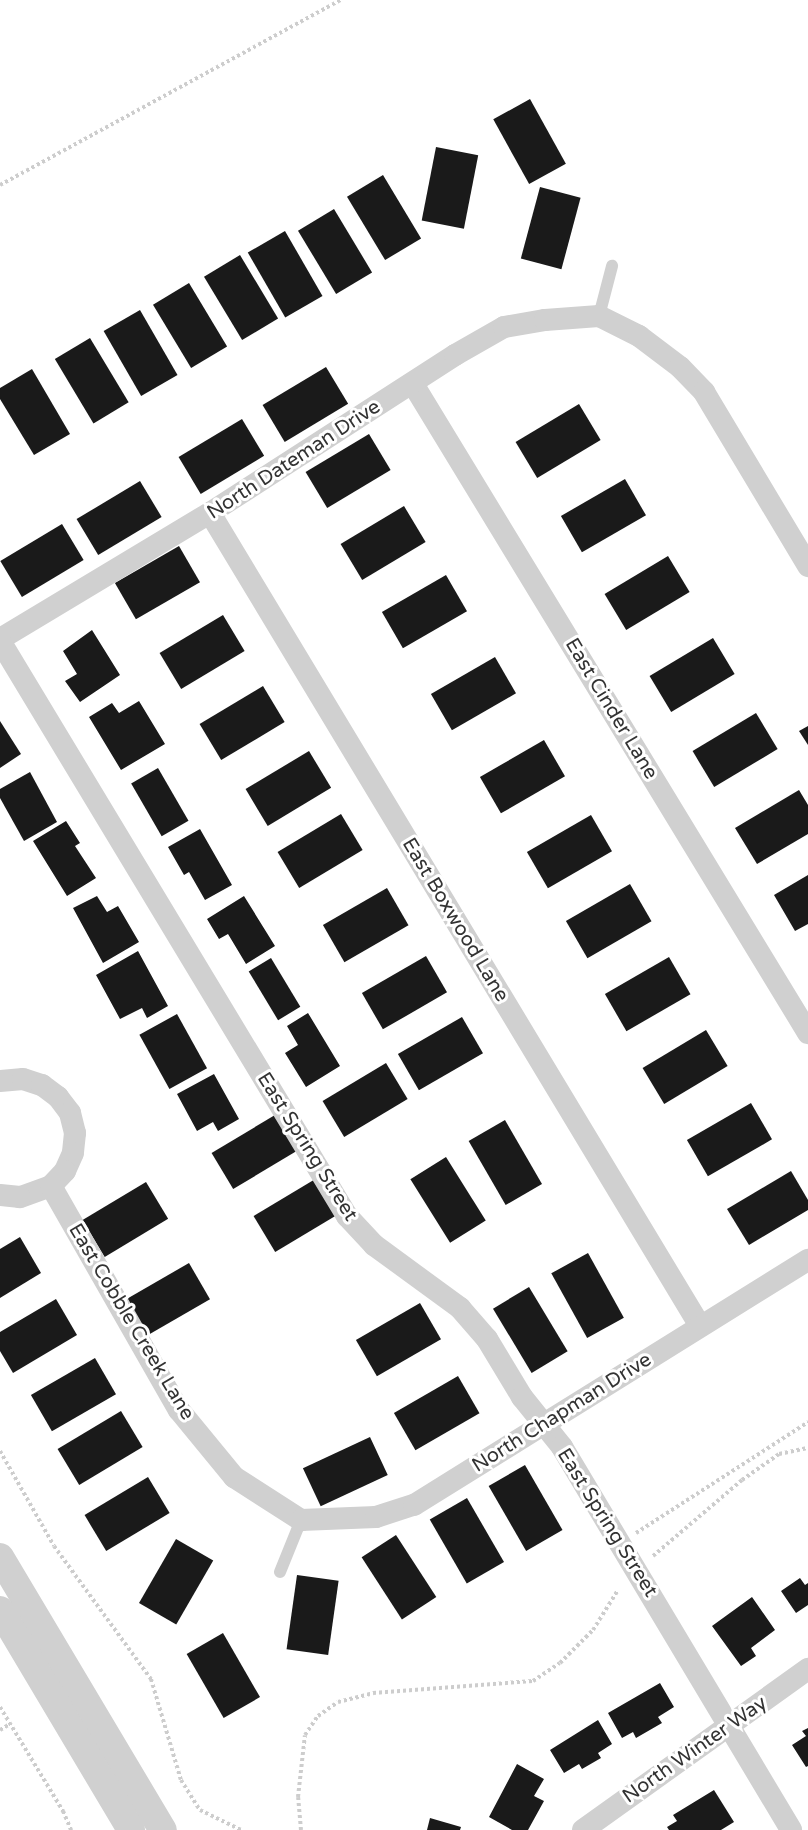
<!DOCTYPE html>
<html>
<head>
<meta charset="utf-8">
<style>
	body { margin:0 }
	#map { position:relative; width:808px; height:1830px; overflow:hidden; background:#fff; font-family:"Varela Round",sans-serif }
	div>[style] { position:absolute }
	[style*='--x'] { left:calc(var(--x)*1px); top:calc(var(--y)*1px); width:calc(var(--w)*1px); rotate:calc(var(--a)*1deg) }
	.building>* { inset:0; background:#1a1a1a; transform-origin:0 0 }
	.path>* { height:4px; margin-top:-2px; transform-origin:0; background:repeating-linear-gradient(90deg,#cdcdcd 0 3px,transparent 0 6px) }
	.service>* { height:12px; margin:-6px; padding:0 6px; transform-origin:6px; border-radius:6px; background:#d0d0d0 }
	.minor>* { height:22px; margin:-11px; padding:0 11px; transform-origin:11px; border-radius:11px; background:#d0d0d0 }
	.tertiary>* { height:28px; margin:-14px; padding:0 14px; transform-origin:14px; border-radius:14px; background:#d0d0d0 }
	span { translate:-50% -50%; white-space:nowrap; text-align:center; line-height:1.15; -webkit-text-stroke:6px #fff; paint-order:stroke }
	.street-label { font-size:20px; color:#333 }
</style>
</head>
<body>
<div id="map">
	<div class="building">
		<div style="left:530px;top:99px;width:74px;height:42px;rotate:61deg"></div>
		<div style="left:436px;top:147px;width:43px;height:75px;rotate:11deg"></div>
		<div style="left:383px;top:175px;width:74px;height:42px;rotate:59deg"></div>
		<div style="left:540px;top:187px;width:42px;height:74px;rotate:15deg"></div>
		<div style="left:334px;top:209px;width:74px;height:42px;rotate:59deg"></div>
		<div style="left:285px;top:231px;width:75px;height:43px;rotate:60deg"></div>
		<div style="left:240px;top:255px;width:74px;height:42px;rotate:59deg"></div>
		<div style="left:189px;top:283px;width:74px;height:42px;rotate:59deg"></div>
		<div style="left:140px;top:310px;width:75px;height:42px;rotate:60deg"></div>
		<div style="left:90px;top:338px;width:75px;height:41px;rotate:59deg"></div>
		<div style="left:326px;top:367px;width:43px;height:74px;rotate:59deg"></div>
		<div style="clip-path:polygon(32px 369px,70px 434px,34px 455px,0 399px,0 388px)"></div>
		<div style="left:579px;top:404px;width:42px;height:74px;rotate:59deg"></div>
		<div style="left:242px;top:419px;width:43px;height:74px;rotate:59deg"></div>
		<div style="left:369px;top:434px;width:42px;height:74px;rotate:59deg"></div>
		<div style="left:625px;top:479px;width:42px;height:74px;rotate:60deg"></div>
		<div style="left:140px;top:481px;width:42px;height:74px;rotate:59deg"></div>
		<div style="left:404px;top:506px;width:42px;height:74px;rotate:59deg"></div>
		<div style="left:62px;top:524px;width:42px;height:72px;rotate:59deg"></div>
		<div style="left:179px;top:546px;width:42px;height:74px;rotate:60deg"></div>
		<div style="left:668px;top:556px;width:42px;height:74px;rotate:59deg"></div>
		<div style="left:446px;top:575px;width:42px;height:74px;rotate:60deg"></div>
		<div style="left:223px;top:615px;width:42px;height:74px;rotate:59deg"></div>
		<div style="clip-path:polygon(92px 630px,120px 675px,80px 702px,65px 681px,77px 674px,63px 651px)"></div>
		<div style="left:713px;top:638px;width:42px;height:74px;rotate:59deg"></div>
		<div style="left:495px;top:657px;width:42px;height:74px;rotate:60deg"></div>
		<div style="left:263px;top:686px;width:42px;height:74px;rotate:59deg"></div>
		<div style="clip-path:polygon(139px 701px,165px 744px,121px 770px,89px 717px,112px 703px,119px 713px)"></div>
		<div style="left:756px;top:713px;width:42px;height:74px;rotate:59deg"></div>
		<div style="clip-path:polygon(0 721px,21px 754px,0 768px)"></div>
		<div style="clip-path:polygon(808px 726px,808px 745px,799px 731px)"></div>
		<div style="left:544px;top:740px;width:42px;height:74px;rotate:60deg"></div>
		<div style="left:309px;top:751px;width:43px;height:74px;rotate:59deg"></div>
		<div style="left:158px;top:768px;width:61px;height:31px;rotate:60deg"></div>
		<div style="clip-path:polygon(30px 772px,57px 822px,24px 841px,0 798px,0 789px)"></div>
		<div style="clip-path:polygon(799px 790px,808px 805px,808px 834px,757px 864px,735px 828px)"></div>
		<div style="left:341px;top:814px;width:42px;height:74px;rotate:59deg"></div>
		<div style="left:591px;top:815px;width:42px;height:74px;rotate:60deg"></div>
		<div style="clip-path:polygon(66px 821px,80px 843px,75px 846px,96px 878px,67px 896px,33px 841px)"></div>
		<div style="clip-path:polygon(200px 829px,232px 885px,205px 900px,189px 872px,184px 875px,168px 847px)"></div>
		<div style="clip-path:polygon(808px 875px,808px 924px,795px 931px,774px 895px)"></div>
		<div style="left:630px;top:884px;width:43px;height:74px;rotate:60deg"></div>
		<div style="left:387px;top:888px;width:43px;height:74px;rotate:60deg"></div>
		<div style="clip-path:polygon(97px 896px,107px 912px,118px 906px,139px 942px,103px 963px,73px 908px)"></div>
		<div style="clip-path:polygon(244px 896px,275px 946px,246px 964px,228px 934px,219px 939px,207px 919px)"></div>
		<div style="clip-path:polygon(138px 951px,168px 1006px,147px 1018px,142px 1008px,120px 1019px,96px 975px)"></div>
		<div style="left:426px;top:956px;width:42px;height:74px;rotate:60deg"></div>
		<div style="left:669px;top:957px;width:43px;height:74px;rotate:60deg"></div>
		<div style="left:271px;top:958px;width:57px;height:26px;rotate:59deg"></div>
		<div style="clip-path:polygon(308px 1013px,340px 1066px,306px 1087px,285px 1053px,298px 1045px,287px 1026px)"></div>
		<div style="left:177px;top:1014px;width:62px;height:43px;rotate:61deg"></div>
		<div style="left:462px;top:1017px;width:42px;height:74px;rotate:60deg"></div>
		<div style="left:706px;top:1030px;width:42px;height:74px;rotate:59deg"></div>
		<div style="left:386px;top:1063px;width:42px;height:74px;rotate:59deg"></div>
		<div style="clip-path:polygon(214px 1074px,239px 1119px,218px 1131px,213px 1122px,197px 1131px,177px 1094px)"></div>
		<div style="left:751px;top:1103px;width:42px;height:74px;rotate:60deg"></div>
		<div style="left:275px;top:1115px;width:42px;height:74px;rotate:59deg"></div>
		<div style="left:505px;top:1120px;width:74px;height:42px;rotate:60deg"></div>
		<div style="left:446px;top:1157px;width:75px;height:42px;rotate:58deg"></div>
		<div style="clip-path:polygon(791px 1171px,808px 1200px,808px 1210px,749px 1245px,727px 1209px)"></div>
		<div style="left:317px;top:1178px;width:42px;height:74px;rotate:59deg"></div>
		<div style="left:146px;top:1182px;width:43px;height:74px;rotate:59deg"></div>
		<div style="clip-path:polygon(20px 1237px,41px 1273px,0 1298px,0 1249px)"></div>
		<div style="left:588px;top:1253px;width:74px;height:42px;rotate:61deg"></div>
		<div style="left:189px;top:1263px;width:42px;height:74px;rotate:60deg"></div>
		<div style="left:529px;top:1287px;width:75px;height:42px;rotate:59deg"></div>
		<div style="clip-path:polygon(56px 1299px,77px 1335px,13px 1373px,0 1351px,0 1332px)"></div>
		<div style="left:420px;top:1303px;width:42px;height:74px;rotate:60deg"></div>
		<div style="left:95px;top:1358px;width:42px;height:74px;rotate:60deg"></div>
		<div style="left:458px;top:1376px;width:43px;height:74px;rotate:60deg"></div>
		<div style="left:121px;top:1411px;width:42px;height:74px;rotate:59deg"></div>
		<div style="left:370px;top:1437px;width:42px;height:74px;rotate:65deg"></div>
		<div style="left:525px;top:1465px;width:75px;height:42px;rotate:60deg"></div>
		<div style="left:148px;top:1477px;width:42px;height:74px;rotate:59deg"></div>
		<div style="left:467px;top:1498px;width:74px;height:43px;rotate:60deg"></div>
		<div style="left:396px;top:1535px;width:74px;height:41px;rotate:57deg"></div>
		<div style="left:176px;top:1539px;width:43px;height:74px;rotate:30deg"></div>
		<div style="left:297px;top:1575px;width:42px;height:75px;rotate:8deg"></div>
		<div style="clip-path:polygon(800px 1578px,805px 1585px,808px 1583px,808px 1605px,796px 1613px,781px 1591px)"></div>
		<div style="clip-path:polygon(752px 1597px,775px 1630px,751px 1648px,756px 1656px,741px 1666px,712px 1626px)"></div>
		<div style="left:223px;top:1633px;width:74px;height:42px;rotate:60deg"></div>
		<div style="clip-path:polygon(660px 1683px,674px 1707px,658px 1717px,662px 1723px,636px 1738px,633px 1732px,622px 1738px,608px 1713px)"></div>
		<div style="clip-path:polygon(598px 1720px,612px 1744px,598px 1753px,601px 1758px,582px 1769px,579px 1764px,564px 1773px,550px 1750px)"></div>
		<div style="clip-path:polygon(808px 1728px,808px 1766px,806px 1767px,792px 1745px,806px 1736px,802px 1731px)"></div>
		<div style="clip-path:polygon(517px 1764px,544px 1779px,534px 1796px,544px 1801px,528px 1830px,512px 1830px,489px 1817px)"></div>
		<div style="clip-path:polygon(714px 1790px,734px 1822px,721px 1830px,669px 1830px,667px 1827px,677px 1821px,673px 1815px)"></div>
		<div style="clip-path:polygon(430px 1818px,461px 1827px,460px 1830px,427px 1830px)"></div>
	</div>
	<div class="path">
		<div style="--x:0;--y:185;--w:388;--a:-28.5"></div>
		<div style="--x:0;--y:1451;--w:109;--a:60.4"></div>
		<div style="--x:54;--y:1546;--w:165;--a:53.9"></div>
		<div style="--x:151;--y:1679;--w:105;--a:73.5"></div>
		<div style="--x:181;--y:1780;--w:36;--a:58"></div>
		<div style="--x:200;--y:1810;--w:46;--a:26"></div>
		<div style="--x:636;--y:1533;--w:205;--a:-32.8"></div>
		<div style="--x:653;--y:1556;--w:117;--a:-40.5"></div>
		<div style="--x:742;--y:1480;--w:45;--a:-35.1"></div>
		<div style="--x:779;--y:1454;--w:30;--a:-12"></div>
		<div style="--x:0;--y:1707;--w:122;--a:58.8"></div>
		<div style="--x:63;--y:1811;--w:21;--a:67"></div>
		<div style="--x:0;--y:1730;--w:12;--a:-31"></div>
		<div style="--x:301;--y:1830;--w:33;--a:-95"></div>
		<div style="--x:298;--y:1797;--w:62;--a:-83.6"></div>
		<div style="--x:305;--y:1735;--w:23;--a:-56"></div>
		<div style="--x:318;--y:1716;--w:24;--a:-35"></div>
		<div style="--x:338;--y:1702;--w:36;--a:-14"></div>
		<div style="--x:373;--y:1693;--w:160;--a:-4.3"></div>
		<div style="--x:533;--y:1681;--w:32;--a:-34"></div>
		<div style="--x:560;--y:1663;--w:47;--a:-45"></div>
		<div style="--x:593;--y:1630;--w:47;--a:-58"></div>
	</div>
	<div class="service">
		<div style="--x:599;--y:316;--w:52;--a:-75.4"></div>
		<div style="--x:280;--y:1572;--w:56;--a:-68"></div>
	</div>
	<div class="minor">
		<div style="--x:413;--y:384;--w:760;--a:58.67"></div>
		<div style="--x:210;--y:513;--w:949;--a:58.92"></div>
		<div style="--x:0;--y:639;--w:245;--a:-31"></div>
		<div style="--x:210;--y:513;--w:292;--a:-32.8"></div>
		<div style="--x:455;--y:355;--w:56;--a:-29.7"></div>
		<div style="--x:504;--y:327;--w:42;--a:-9.7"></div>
		<div style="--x:545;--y:320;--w:54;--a:-4.2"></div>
		<div style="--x:599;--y:316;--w:45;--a:26.6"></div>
		<div style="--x:639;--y:336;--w:51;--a:37.1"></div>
		<div style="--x:680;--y:367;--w:35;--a:46"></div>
		<div style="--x:704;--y:392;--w:203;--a:59.1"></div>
		<div style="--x:0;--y:641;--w:672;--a:58.89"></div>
		<div style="--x:347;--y:1216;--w:40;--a:47"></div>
		<div style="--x:374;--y:1245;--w:107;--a:36.2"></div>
		<div style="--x:460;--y:1308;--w:41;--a:48.9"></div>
		<div style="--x:487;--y:1339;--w:68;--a:58.9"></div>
		<div style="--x:522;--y:1397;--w:64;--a:51.3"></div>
		<div style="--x:562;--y:1447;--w:446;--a:59.1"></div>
		<div style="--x:0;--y:1081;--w:23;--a:-5"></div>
		<div style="--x:23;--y:1079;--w:20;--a:18"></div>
		<div style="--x:42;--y:1085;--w:20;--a:37"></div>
		<div style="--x:58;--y:1097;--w:20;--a:53"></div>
		<div style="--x:70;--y:1113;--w:21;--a:76"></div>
		<div style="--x:75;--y:1133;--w:20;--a:96"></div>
		<div style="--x:73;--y:1153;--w:20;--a:114"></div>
		<div style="--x:65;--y:1171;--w:21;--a:133"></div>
		<div style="--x:51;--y:1186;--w:33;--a:160"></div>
		<div style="--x:20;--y:1197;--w:20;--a:-174"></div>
		<div style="--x:51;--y:1186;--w:258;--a:60.3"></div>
		<div style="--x:179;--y:1410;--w:87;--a:50.6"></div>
		<div style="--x:234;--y:1477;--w:80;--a:32.7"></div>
		<div style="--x:301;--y:1520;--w:75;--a:-2.3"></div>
		<div style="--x:376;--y:1517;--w:40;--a:-18"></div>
		<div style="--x:414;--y:1505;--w:464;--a:-31.9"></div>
		<div style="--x:583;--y:1830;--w:277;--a:-35.6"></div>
	</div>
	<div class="tertiary">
		<div style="--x:0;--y:1557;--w:318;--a:59.2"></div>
		<div style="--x:0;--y:1610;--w:256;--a:59.2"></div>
	</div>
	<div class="street-label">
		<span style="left:294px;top:460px;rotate:-33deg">North Dateman Drive</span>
		<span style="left:611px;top:709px;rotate:59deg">East Cinder Lane</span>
		<span style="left:455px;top:920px;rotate:59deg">East Boxwood Lane</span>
		<span style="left:307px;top:1147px;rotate:58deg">East Spring Street</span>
		<span style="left:131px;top:1322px;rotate:59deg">East Cobble Creek Lane</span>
		<span style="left:562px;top:1413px;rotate:-32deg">North Chapman Drive</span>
		<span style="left:607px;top:1523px;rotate:58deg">East Spring Street</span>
		<span style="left:695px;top:1750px;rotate:-35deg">North Winter Way</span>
	</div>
</div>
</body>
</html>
